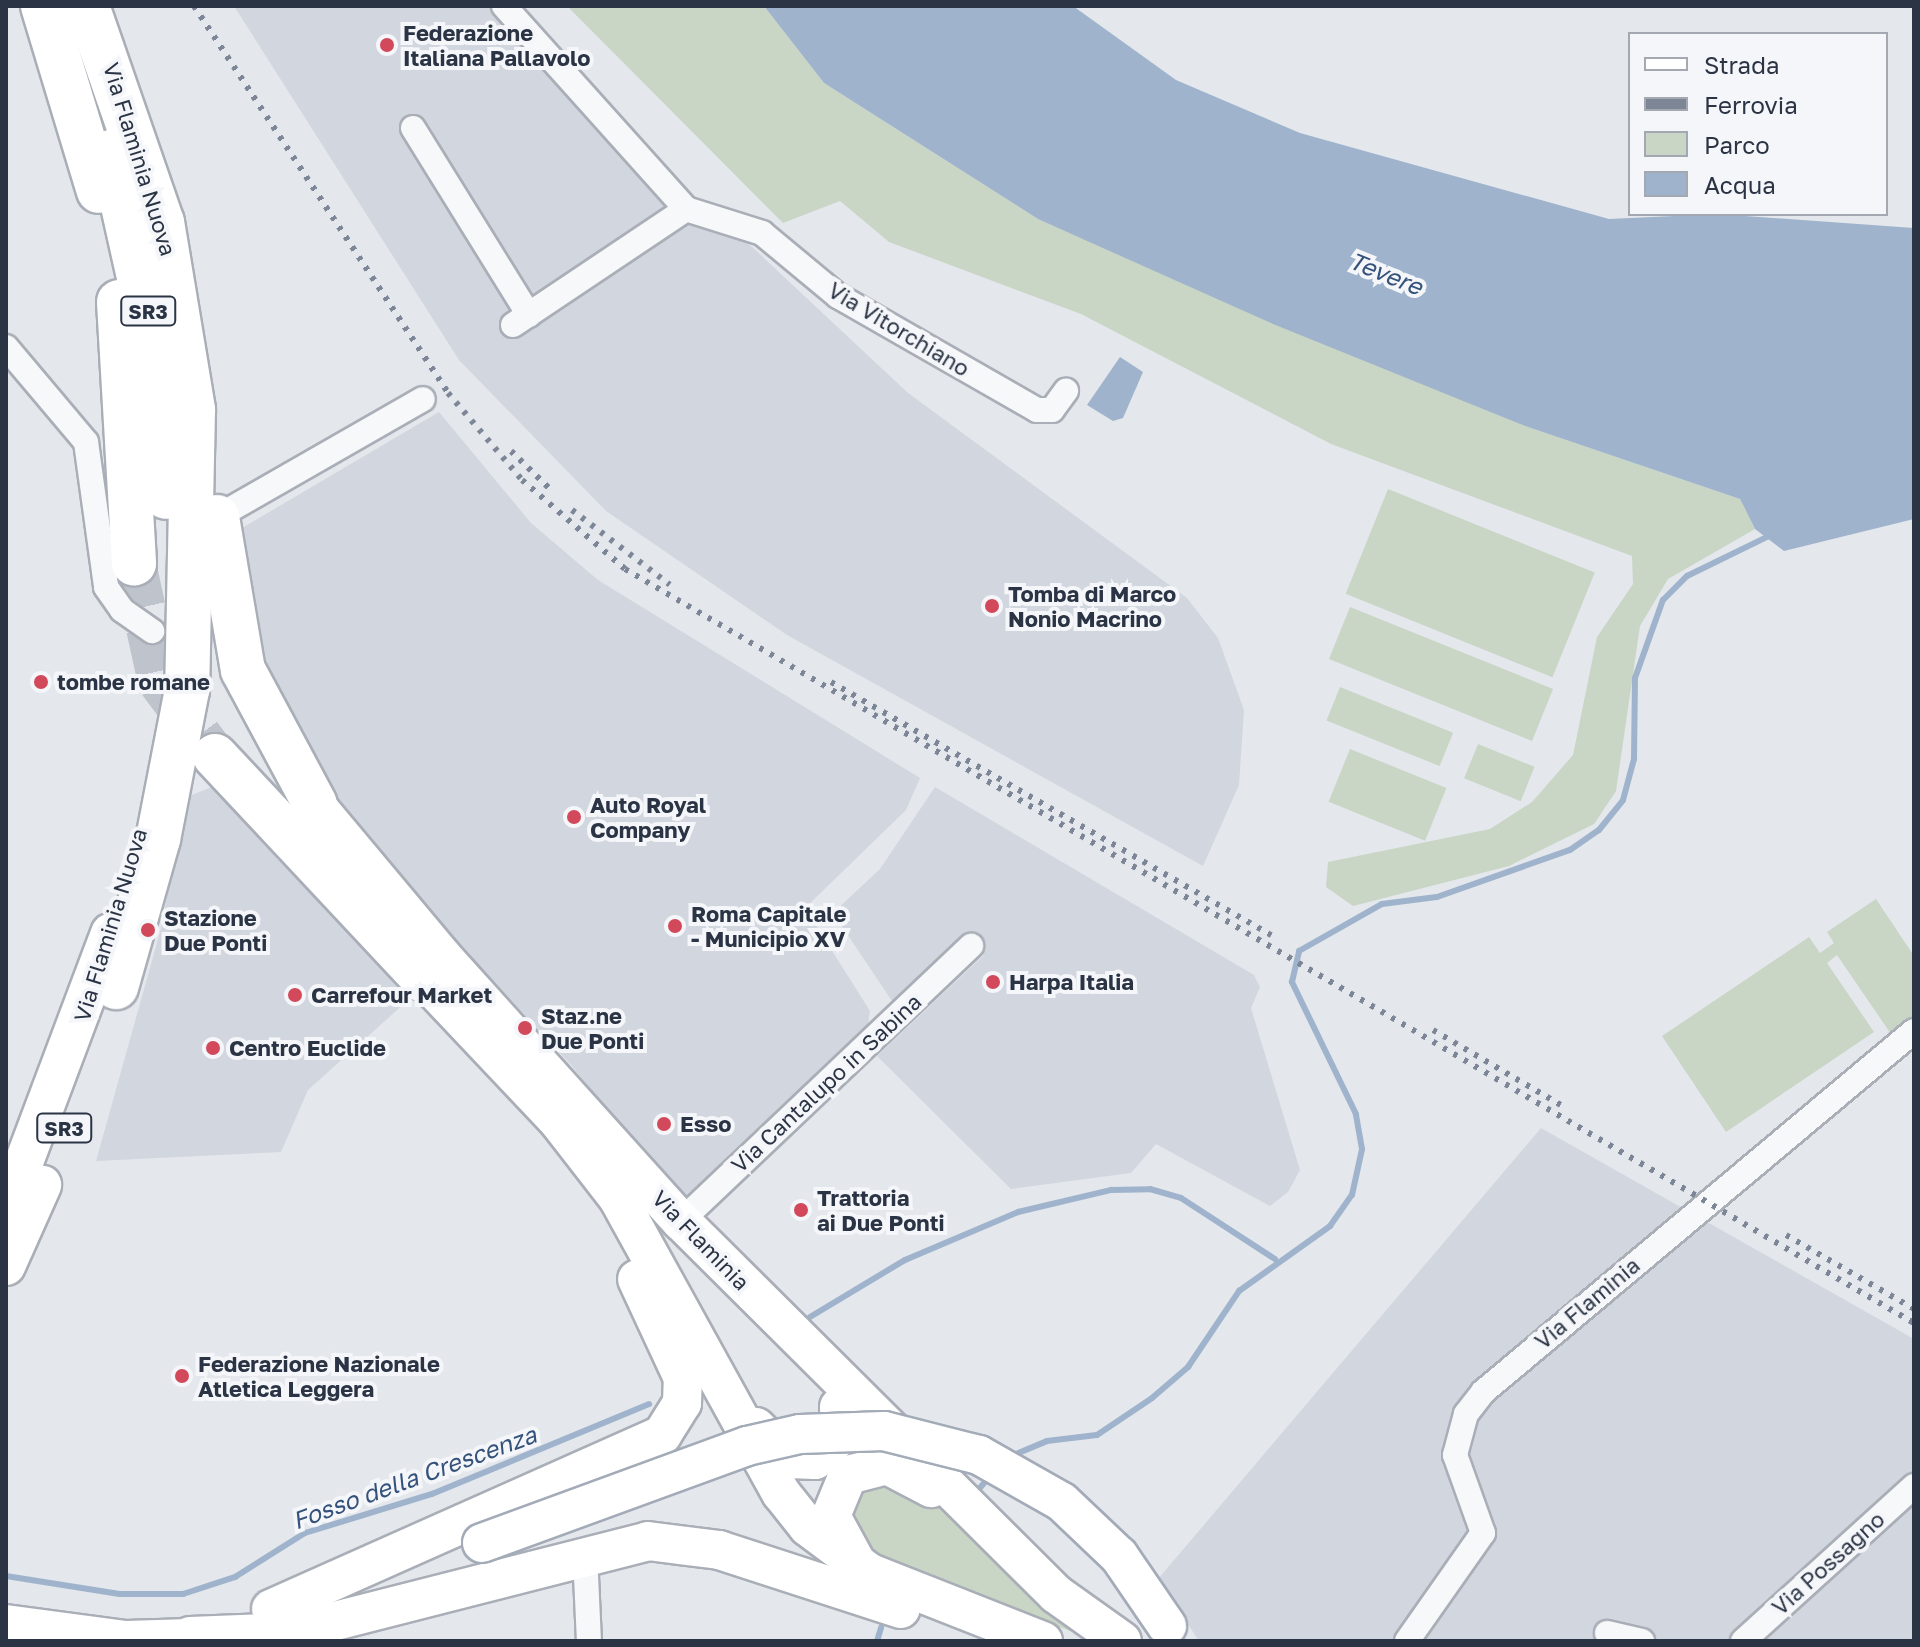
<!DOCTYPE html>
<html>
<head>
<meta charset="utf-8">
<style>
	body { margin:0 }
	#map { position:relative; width:1920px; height:1647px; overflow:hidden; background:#e4e7ec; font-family:"Golos Text",sans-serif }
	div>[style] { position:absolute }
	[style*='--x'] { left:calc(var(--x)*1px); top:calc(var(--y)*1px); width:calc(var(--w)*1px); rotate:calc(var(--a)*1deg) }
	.built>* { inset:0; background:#d2d6de }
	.green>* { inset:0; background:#c9d6c5; transform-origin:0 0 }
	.water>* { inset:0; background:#9fb4cc }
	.stream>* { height:6px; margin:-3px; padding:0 3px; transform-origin:3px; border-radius:3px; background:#9fb4cc }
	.highway-tunnel>* { height:44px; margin-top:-22px; transform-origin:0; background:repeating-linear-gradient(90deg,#bfc3cb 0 44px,transparent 0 66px) }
	.roads { filter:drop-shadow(2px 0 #a9aeb7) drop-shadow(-2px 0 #a9aeb7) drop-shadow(0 2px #a9aeb7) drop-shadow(0 -2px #a9aeb7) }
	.street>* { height:24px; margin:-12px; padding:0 12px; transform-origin:12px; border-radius:12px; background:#f7f8fa }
	.secondary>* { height:34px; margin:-17px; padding:0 17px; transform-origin:17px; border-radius:17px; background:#fff }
	.primary>* { height:38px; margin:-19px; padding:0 19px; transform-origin:19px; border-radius:19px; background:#fff }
	.highway>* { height:44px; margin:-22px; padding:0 22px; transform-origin:22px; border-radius:22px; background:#fff }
	.rail>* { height:6px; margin-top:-3px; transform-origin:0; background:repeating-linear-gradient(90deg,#7d8696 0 4px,transparent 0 12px) }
	.bridges { filter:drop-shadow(2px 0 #a3abb8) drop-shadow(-2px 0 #a3abb8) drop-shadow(0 2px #a3abb8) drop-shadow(0 -2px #a3abb8) }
	.primary-bridge>* { height:38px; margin:-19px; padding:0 19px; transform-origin:19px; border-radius:19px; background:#fff }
	.dots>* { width:22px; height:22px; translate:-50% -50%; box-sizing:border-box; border:4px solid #f4f6f9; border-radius:50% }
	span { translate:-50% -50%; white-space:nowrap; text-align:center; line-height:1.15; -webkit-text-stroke:8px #f4f6f9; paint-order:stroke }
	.shield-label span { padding:2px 6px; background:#f4f6f9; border:2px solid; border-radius:6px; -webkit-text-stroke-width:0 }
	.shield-label { font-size:20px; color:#2b3445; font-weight:700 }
	.poi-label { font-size:22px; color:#2b3445; font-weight:700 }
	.left { translate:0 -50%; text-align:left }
	.street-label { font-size:22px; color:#2b3445 }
	.water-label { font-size:24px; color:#34527a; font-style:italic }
	.frame { position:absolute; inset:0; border:8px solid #2b3445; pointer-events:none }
	.legend { position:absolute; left:1628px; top:32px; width:260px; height:184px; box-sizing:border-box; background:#f4f6f9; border:2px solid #a4a8b1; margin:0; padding:10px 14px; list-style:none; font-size:24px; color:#2b3445 }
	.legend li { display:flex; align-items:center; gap:16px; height:40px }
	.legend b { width:40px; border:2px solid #a4a8b1 }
</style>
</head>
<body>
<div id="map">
	<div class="built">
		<div style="clip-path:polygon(234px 6px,520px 6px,599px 124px,683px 224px,711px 220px,749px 244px,908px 393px,1187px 598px,1218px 638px,1244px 710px,1239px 785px,1203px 866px,787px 635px,606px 511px,459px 360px)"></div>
		<div style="clip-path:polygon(439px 412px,531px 523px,598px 580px,920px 778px,906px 810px,805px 908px,870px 1011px,867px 1031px,684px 1208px,572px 1066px,371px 848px,272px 708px,237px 531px)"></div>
		<div style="clip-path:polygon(217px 785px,382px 964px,406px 1002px,308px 1090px,281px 1152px,96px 1161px,160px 932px,187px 797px)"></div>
		<div style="clip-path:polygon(935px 787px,1254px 975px,1260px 987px,1251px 1008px,1300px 1170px,1288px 1192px,1270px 1206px,1156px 1144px,1131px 1173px,1011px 1189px,877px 1056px,984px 955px,965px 935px,894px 1004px,833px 913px,880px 869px)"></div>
		<div style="clip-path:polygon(1541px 1128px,1914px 1339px,1914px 1641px,1199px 1641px,1158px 1579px)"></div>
	</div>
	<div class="green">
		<div style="clip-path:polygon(567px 6px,764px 6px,824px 83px,1038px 219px,1525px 426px,1740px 499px,1755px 529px,1668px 579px,1640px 626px,1616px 791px,1594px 824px,1509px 866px,1353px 906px,1326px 887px,1328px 862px,1490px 829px,1532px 802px,1573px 755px,1597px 637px,1633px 584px,1632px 556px,1331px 444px,1081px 314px,889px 242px,840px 201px,783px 223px)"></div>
		<div style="left:1388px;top:489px;width:223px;height:113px;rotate:22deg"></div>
		<div style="left:1350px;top:607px;width:219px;height:56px;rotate:22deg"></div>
		<div style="left:1340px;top:687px;width:122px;height:36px;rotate:22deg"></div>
		<div style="left:1478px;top:744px;width:61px;height:37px;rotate:22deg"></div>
		<div style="left:1350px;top:749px;width:104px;height:57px;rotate:22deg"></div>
		<div style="clip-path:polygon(1876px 899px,1914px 956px,1914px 1023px,1893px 1037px,1837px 955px,1827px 963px,1874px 1032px,1726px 1132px,1662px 1036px,1809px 937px,1820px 953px,1834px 943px,1827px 932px)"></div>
		<div style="clip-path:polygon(867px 1480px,928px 1494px,1096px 1641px,879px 1557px,847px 1515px)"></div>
	</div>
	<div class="water">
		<div style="clip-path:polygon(764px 6px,1073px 6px,1176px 80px,1300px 133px,1609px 219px,1717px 214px,1914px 228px,1914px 519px,1784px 551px,1755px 529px,1740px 499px,1525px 426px,1273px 324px,1038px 219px,824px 83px)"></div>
		<div style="clip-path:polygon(1120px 357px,1143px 372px,1123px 418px,1113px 421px,1087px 405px)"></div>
	</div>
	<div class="stream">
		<div style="--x:810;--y:1317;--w:111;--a:-31"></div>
		<div style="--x:905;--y:1260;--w:123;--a:-23"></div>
		<div style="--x:1018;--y:1212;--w:96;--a:-13.3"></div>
		<div style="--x:1111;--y:1190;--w:39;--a:-1"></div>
		<div style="--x:1150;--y:1189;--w:32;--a:16"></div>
		<div style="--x:1181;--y:1198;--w:112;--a:33"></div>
		<div style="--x:1009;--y:1457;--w:41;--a:-22.8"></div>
		<div style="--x:1047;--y:1441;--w:50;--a:-6.8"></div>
		<div style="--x:1097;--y:1435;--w:66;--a:-33.9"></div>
		<div style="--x:1152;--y:1398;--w:48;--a:-40.7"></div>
		<div style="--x:1188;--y:1367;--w:92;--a:-56.1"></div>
		<div style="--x:1239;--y:1291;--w:112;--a:-35.5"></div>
		<div style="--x:1330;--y:1226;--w:38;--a:-55"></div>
		<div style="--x:1352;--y:1195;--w:47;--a:-77.7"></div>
		<div style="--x:1362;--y:1149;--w:36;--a:-100"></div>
		<div style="--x:1356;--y:1114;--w:147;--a:-115.9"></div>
		<div style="--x:1292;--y:982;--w:32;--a:-77"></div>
		<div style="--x:1299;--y:951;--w:95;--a:-29.5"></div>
		<div style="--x:1382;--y:904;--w:55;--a:-7.3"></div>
		<div style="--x:1437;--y:897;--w:141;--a:-19.5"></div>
		<div style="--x:1570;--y:850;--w:35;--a:-35"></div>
		<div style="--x:1599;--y:830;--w:38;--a:-51"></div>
		<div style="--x:1623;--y:800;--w:42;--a:-75"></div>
		<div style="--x:1634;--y:759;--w:81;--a:-89.3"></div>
		<div style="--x:1635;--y:678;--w:83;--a:-70.3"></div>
		<div style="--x:1663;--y:600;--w:34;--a:-45"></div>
		<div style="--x:1687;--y:576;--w:96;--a:-26"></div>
		<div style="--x:974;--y:1495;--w:25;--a:-50"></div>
		<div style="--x:6;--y:1576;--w:115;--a:9"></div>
		<div style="--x:120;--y:1594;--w:63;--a:0"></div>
		<div style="--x:183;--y:1594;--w:55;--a:-18.1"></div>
		<div style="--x:235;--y:1577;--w:83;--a:-32.2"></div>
		<div style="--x:305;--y:1533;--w:133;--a:-17.1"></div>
		<div style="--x:432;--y:1494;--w:235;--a:-22.5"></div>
		<div style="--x:877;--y:1641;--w:14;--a:-73"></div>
	</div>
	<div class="highway-tunnel">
		<div style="--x:134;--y:564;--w:121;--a:77.6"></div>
		<div style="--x:160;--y:682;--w:92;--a:53.4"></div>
	</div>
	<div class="roads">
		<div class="street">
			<div style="--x:504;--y:6;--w:273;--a:48.1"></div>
			<div style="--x:686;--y:209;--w:80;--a:17.5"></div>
			<div style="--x:762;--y:233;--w:99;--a:39.7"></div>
			<div style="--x:838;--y:296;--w:229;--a:29.8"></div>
			<div style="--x:1037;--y:410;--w:15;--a:0"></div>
			<div style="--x:1052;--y:410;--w:24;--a:-54"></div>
			<div style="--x:413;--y:128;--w:220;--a:58.2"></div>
			<div style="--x:513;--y:325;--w:208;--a:-33.8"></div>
			<div style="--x:6;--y:347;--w:124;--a:49.9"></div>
			<div style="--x:86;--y:442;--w:146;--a:82.1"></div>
			<div style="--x:106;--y:587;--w:28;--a:55"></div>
			<div style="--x:122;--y:610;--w:37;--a:35"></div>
			<div style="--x:217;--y:517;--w:237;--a:-29.8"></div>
			<div style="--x:681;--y:1221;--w:400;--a:-43.5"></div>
			<div style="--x:585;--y:1554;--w:87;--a:87.4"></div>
			<div style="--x:1607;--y:1633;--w:36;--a:13"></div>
			<div style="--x:1407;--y:1641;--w:132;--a:-54.9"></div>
			<div style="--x:1483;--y:1533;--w:83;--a:-109.7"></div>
			<div style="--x:1455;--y:1455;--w:42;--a:-75"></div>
			<div style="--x:1466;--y:1414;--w:28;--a:-52"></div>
			<div style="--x:1483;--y:1392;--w:562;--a:-39.95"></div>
			<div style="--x:1743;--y:1641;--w:231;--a:-42.2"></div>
		</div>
		<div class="secondary">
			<div style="--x:6;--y:1622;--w:121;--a:7.6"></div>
			<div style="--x:126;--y:1638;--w:64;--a:-1.8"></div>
		</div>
		<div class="primary">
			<div style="--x:315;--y:804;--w:198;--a:50.1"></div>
			<div style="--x:442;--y:956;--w:357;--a:48"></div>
			<div style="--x:681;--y:1221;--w:529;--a:44.85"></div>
			<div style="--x:1056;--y:1594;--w:81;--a:35.5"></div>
			<div style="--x:423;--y:978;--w:198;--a:46.6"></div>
			<div style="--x:559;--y:1122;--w:96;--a:52.2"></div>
			<div style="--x:618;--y:1198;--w:337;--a:61.1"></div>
			<div style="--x:781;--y:1493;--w:43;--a:51.5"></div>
			<div style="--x:808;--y:1527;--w:77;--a:36.6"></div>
			<div style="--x:870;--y:1573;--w:186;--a:21.5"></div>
			<div style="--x:6;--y:1210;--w:296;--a:-69.4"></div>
			<div style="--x:6;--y:1266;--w:89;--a:-66"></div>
			<div style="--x:756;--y:1427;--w:45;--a:45"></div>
			<div style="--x:788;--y:1459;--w:27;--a:2"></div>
			<div style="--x:815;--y:1460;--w:35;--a:-44"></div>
			<div style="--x:840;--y:1436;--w:29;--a:-92"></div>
			<div style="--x:854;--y:1558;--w:48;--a:-118.7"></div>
			<div style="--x:831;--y:1516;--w:44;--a:-67.5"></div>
			<div style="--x:848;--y:1475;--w:40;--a:-14.4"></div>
			<div style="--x:887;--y:1465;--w:50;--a:27.6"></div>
			<div style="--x:271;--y:1609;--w:428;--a:-24"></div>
			<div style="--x:662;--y:1435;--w:38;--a:-58"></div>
			<div style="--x:682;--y:1403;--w:25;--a:-88"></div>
			<div style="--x:683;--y:1378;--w:109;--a:-114.9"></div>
			<div style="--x:190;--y:1636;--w:102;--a:-2.2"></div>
			<div style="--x:292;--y:1632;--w:367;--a:-14.3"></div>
			<div style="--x:648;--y:1541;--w:72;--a:7.2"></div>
			<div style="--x:719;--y:1550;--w:191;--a:18"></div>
		</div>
		<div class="highway">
			<div style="--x:43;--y:6;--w:193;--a:73.2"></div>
			<div style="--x:87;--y:6;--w:229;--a:70.9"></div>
			<div style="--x:162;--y:222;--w:191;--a:80.6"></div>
			<div style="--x:193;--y:410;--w:280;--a:91.2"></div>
			<div style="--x:187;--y:690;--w:152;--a:101"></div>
			<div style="--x:158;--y:839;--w:154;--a:105.8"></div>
			<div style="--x:111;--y:152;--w:220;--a:77.4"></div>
			<div style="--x:159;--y:367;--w:130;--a:86.9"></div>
			<div style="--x:119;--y:302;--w:262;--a:86.7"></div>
			<div style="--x:217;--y:517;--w:155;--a:80.4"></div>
			<div style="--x:243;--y:670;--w:152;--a:61.8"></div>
			<div style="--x:215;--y:756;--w:304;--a:46.9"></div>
		</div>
	</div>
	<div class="rail">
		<div style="--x:194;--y:6;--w:463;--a:56.7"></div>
		<div style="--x:448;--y:393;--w:114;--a:49.6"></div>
		<div style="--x:522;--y:480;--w:136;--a:40.8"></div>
		<div style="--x:625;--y:569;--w:1493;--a:30.33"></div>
		<div style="--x:511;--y:451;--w:56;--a:44.3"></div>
		<div style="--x:572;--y:510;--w:123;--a:37.4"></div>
		<div style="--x:831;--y:682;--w:508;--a:29.9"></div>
		<div style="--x:1433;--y:1030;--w:148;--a:30.4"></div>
		<div style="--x:1786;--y:1235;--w:148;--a:30"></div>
	</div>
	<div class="bridges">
		<div class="primary-bridge">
			<div style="--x:482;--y:1543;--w:282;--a:-20.1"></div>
			<div style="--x:747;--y:1446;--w:54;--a:-12.8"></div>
			<div style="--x:800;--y:1434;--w:84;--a:-2"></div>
			<div style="--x:884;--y:1431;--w:98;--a:14.2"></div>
			<div style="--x:979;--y:1455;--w:95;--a:29.5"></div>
			<div style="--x:1062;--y:1502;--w:79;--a:43.5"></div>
			<div style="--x:1119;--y:1556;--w:85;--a:55.6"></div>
		</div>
	</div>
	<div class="dots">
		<div style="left:387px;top:45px;background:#d1495b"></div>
		<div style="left:992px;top:606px;background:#d1495b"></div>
		<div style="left:41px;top:682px;background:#d1495b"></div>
		<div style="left:574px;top:817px;background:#d1495b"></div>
		<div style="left:675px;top:926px;background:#d1495b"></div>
		<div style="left:148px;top:930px;background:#d1495b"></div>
		<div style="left:993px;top:982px;background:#d1495b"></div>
		<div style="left:295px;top:995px;background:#d1495b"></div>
		<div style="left:525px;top:1028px;background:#d1495b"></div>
		<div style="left:213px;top:1048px;background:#d1495b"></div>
		<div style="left:664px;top:1124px;background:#d1495b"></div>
		<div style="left:801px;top:1210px;background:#d1495b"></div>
		<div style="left:182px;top:1376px;background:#d1495b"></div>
	</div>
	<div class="shield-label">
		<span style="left:148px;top:311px">SR3</span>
		<span style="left:64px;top:1128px">SR3</span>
	</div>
	<div class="poi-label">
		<span class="left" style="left:403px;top:45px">Federazione<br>Italiana Pallavolo</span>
		<span class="left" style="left:1008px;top:606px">Tomba di Marco<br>Nonio Macrino</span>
		<span class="left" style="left:57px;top:682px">tombe romane</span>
		<span class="left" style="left:590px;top:817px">Auto Royal<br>Company</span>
		<span class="left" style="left:691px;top:926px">Roma Capitale<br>- Municipio XV</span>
		<span class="left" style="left:164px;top:930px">Stazione<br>Due Ponti</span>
		<span class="left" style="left:1009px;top:982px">Harpa Italia</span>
		<span class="left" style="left:311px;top:995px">Carrefour Market</span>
		<span class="left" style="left:541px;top:1028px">Staz.ne<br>Due Ponti</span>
		<span class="left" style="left:229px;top:1048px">Centro Euclide</span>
		<span class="left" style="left:680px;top:1124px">Esso</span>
		<span class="left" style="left:817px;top:1210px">Trattoria<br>ai Due Ponti</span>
		<span class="left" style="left:198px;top:1376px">Federazione Nazionale<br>Atletica Leggera</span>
	</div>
	<div class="street-label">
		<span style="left:140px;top:159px;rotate:73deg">Via Flaminia Nuova</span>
		<span style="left:899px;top:329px;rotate:31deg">Via Vitorchiano</span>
		<span style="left:110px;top:925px;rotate:-73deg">Via Flaminia Nuova</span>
		<span style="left:826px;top:1083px;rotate:-43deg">Via Cantalupo in Sabina</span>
		<span style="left:701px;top:1240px;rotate:46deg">Via Flaminia</span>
		<span style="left:1587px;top:1303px;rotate:-40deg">Via Flaminia</span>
		<span style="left:1828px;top:1563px;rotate:-42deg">Via Possagno</span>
	</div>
	<div class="water-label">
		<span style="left:1386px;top:273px;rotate:22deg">Tevere</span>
		<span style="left:414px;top:1477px;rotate:-20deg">Fosso della Crescenza</span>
	</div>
	<div class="frame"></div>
	<ul class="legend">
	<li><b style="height:10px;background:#fff"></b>Strada</li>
	<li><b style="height:10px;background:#7d8696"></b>Ferrovia</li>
	<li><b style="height:22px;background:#c9d6c5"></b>Parco</li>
	<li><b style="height:22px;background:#9fb4cc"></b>Acqua</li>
	</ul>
</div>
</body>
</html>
